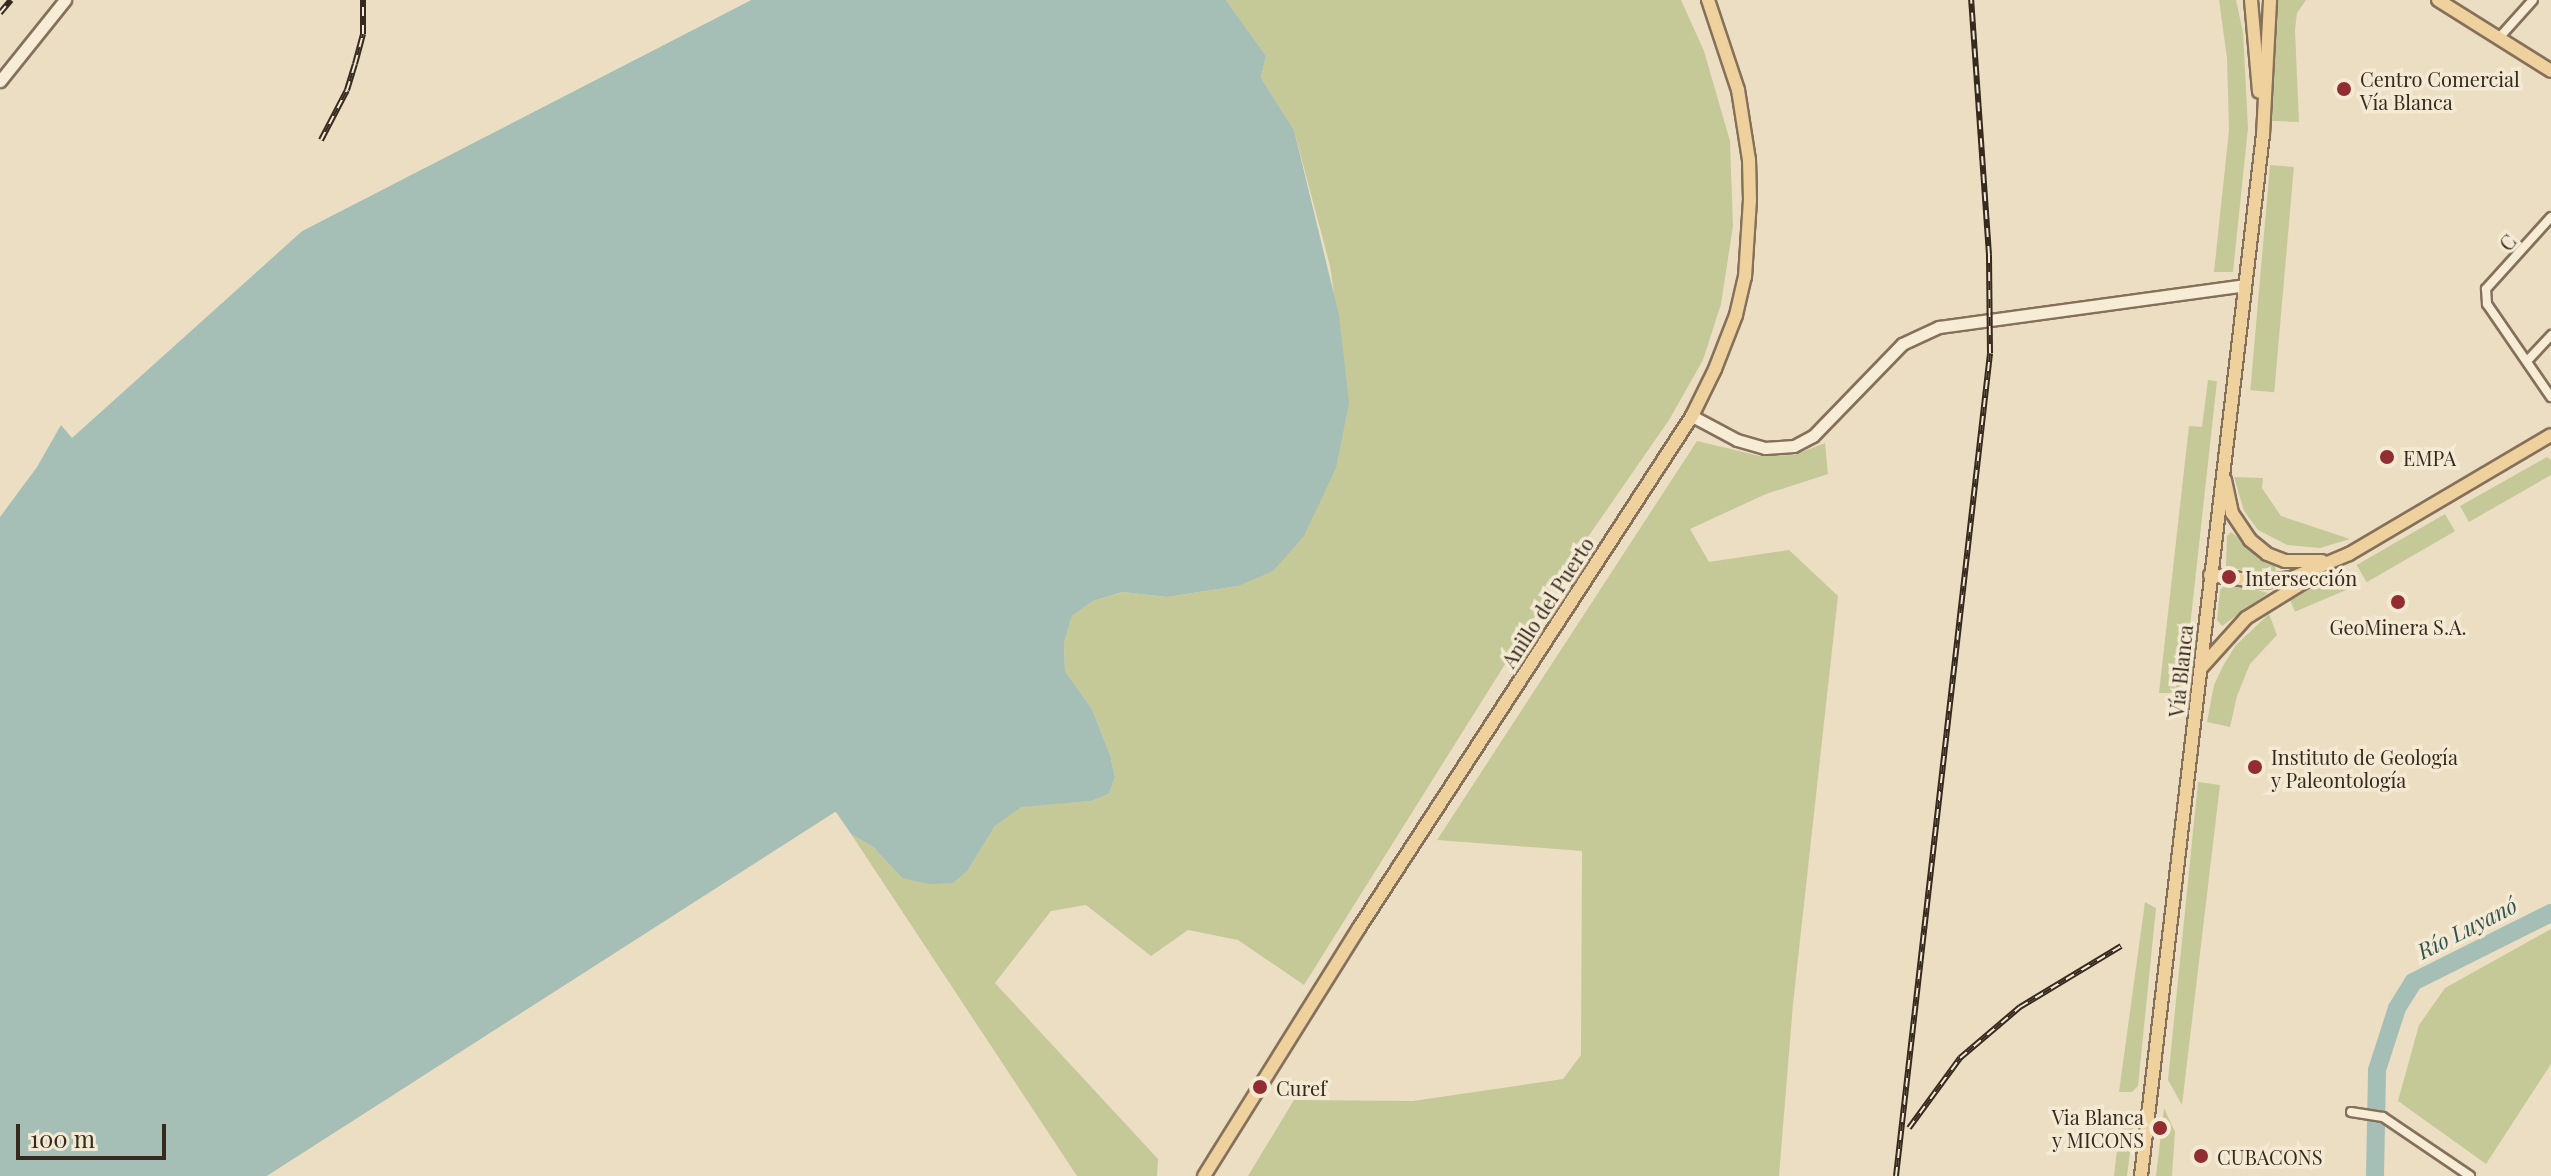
<!DOCTYPE html>
<html>
<head>
<meta charset="utf-8">
<style>
	body { margin:0 }
	#map { position:relative; width:2551px; height:1176px; overflow:hidden; background:#ecdec3; font-family:"Playfair Display",serif }
	div>[style] { position:absolute }
	[style*='--x'] { left:calc(var(--x)*1px); top:calc(var(--y)*1px); width:calc(var(--w)*1px); rotate:calc(var(--a)*1deg) }
	.green>* { inset:0; background:#c5c998; transform-origin:0 0 }
	.water>* { inset:0; background:#a5bfb6 }
	.pier>* { inset:0; background:#ecdec3 }
	.river>* { height:18px; margin:-9px; padding:0 9px; transform-origin:9px; border-radius:9px; background:#a5bfb6 }
	.roads { filter:drop-shadow(2px 0 #85705b) drop-shadow(-2px 0 #85705b) drop-shadow(0 2px #85705b) drop-shadow(0 -2px #85705b) }
	.street>* { height:8px; margin:-4px; padding:0 4px; transform-origin:4px; border-radius:4px; background:#f7ecd6 }
	.secondary>* { height:11px; margin:-5.5px; padding:0 5.5px; transform-origin:5.5px; border-radius:5.5px; background:#f7ecd6 }
	.primary>* { height:12px; margin:-6px; padding:0 6px; transform-origin:6px; border-radius:6px; background:#eed19d }
	.rail>* { height:6px; margin-top:-3px; transform-origin:0; background:repeating-linear-gradient(90deg,#f4e9d3 0 9px,#36291e 0 18px); box-sizing:border-box; border-block:2px solid #36291e }
	.dots>* { width:22px; height:22px; translate:-50% -50%; box-sizing:border-box; border:4px solid #f4e9d3; border-radius:50% }
	span { translate:-50% -50%; white-space:nowrap; text-align:center; line-height:1.15; -webkit-text-stroke:7px #f4e9d3; paint-order:stroke }
	.poi-label { font-size:20px; color:#36291e }
	.left { translate:0 -50%; text-align:left }
	.right { translate:-100% -50%; text-align:right }
	.street-label { font-size:20px; color:#36291e }
	.water-label { font-size:22px; color:#2e5551; font-style:italic }
	.scale { position:absolute; left:16px; top:1124px; width:150px; height:36px; box-sizing:border-box; border:4px solid #36291e; border-top:0; padding-left:10px; font-size:24px; line-height:28px; white-space:nowrap; color:#36291e; -webkit-text-stroke:6px #f4e9d3; paint-order:stroke }
</style>
</head>
<body>
<div id="map">
	<div class="green">
		<div style="clip-path:polygon(1226px 0,1681px 0,1704px 51px,1730px 141px,1733px 226px,1721px 304px,1703px 360px,1669px 420px,1554px 586px,1304px 985px,1238px 940px,1188px 930px,1151px 956px,1086px 905px,1051px 911px,995px 983px,1158px 1159px,1157px 1176px,1077px 1176px,851px 834px,873px 847px,902px 878px,968px 870px,995px 826px,1021px 806px,1091px 801px,1109px 794px,1115px 777px,1110px 755px,1092px 709px,1065px 671px,1064px 643px,1072px 616px,1093px 601px,1124px 592px,1167px 597px,1238px 586px,1343px 359px,1330px 266px,1294px 130px,1261px 78px,1266px 56px)"></div>
		<div style="clip-path:polygon(2219px 0,2236px 0,2243px 32px,2248px 128px,2233px 272px,2214px 272px,2229px 130px,2227px 58px)"></div>
		<div style="clip-path:polygon(2276px 0,2306px 0,2297px 13px,2295px 30px,2299px 122px,2272px 121px)"></div>
		<div style="left:2270px;top:165px;width:24px;height:226px;rotate:5deg"></div>
		<div style="clip-path:polygon(2208px 380px,2217px 381px,2184px 682px,2174px 693px,2159px 693px,2189px 426px,2202px 427px)"></div>
		<div style="clip-path:polygon(1697px 441px,1760px 456px,1794px 455px,1825px 443px,1828px 474px,1766px 494px,1690px 529px,1709px 562px,1789px 550px,1838px 596px,1793px 1004px,1779px 1176px,1248px 1176px,1294px 1100px,1413px 1101px,1563px 1079px,1581px 1055px,1582px 851px,1437px 840px)"></div>
		<div style="clip-path:polygon(2547px 457px,2551px 460px,2551px 475px,2469px 522px,2460px 506px)"></div>
		<div style="clip-path:polygon(2234px 477px,2263px 478px,2262px 488px,2281px 516px,2350px 539px,2320px 548px,2287px 545px,2258px 530px,2244px 511px)"></div>
		<div style="left:2445px;top:514px;width:20px;height:102px;rotate:60deg"></div>
		<div style="clip-path:polygon(2231px 532px,2275px 566px,2276px 572px,2271px 575px,2226px 567px,2227px 536px)"></div>
		<div style="left:2342px;top:569px;width:21px;height:60px;rotate:67deg"></div>
		<div style="clip-path:polygon(2228px 582px,2268px 593px,2222px 626px,2217px 620px,2220px 590px)"></div>
		<div style="clip-path:polygon(2269px 614px,2277px 635px,2250px 664px,2237px 696px,2230px 727px,2207px 722px,2214px 685px,2224px 664px,2236px 645px)"></div>
		<div style="clip-path:polygon(2198px 782px,2220px 785px,2182px 1105px,2168px 1080px)"></div>
		<div style="clip-path:polygon(2145px 902px,2156px 908px,2138px 1086px,2132px 1092px,2119px 1092px)"></div>
		<div style="clip-path:polygon(2551px 929px,2551px 1064px,2486px 1164px,2398px 1101px,2419px 1025px,2445px 988px)"></div>
		<div style="clip-path:polygon(2164px 1108px,2175px 1132px,2172px 1176px,2156px 1176px)"></div>
		<div style="clip-path:polygon(2121px 1114px,2134px 1120px,2127px 1176px,2114px 1176px)"></div>
	</div>
	<div class="water">
		<div style="clip-path:polygon(751px 0,1226px 0,1266px 56px,1261px 78px,1294px 130px,1339px 315px,1349px 403px,1336px 468px,1304px 536px,1273px 571px,1238px 586px,1167px 597px,1123px 592px,1093px 601px,1072px 616px,1064px 643px,1065px 671px,1092px 709px,1110px 755px,1115px 777px,1109px 794px,1091px 801px,1021px 807px,995px 826px,968px 870px,953px 883px,929px 884px,902px 878px,873px 847px,851px 834px,835px 812px,267px 1176px,0 1176px,0 517px,37px 467px,61px 425px,72px 437px,302px 231px)"></div>
	</div>
	<div class="pier">
		<div style="clip-path:polygon(742px 0,751px 0,302px 231px,72px 438px,58px 421px,72px 432px,300px 227px)"></div>
		<div style="clip-path:polygon(836px 812px,851px 834px,847px 836px,835px 817px,275px 1176px,267px 1176px)"></div>
	</div>
	<div class="river">
		<div style="--x:2375;--y:1176;--w:106;--a:-88.9"></div>
		<div style="--x:2377;--y:1070;--w:65;--a:-72.1"></div>
		<div style="--x:2397;--y:1008;--w:31;--a:-58"></div>
		<div style="--x:2413;--y:982;--w:154;--a:-26.6"></div>
	</div>
	<div class="roads">
		<div class="street">
			<div style="--x:2498;--y:39;--w:52;--a:-48.1"></div>
			<div style="--x:2551;--y:217;--w:97;--a:132.1"></div>
			<div style="--x:2486;--y:289;--w:15;--a:86"></div>
			<div style="--x:2487;--y:304;--w:113;--a:55.5"></div>
			<div style="--x:2529;--y:359;--w:33;--a:-47"></div>
			<div style="--x:2351;--y:1112;--w:32;--a:9"></div>
			<div style="--x:2383;--y:1117;--w:105;--a:34.1"></div>
		</div>
		<div class="secondary">
			<div style="--x:0;--y:81;--w:104;--a:-51.3"></div>
			<div style="--x:1692;--y:416;--w:51;--a:28.1"></div>
			<div style="--x:1737;--y:440;--w:29;--a:16"></div>
			<div style="--x:1765;--y:448;--w:29;--a:-4"></div>
			<div style="--x:1794;--y:446;--w:21;--a:-28"></div>
			<div style="--x:1813;--y:436;--w:128;--a:-45.9"></div>
			<div style="--x:1902;--y:344;--w:41;--a:-24.7"></div>
			<div style="--x:1939;--y:327;--w:308;--a:-7.8"></div>
		</div>
		<div class="primary">
			<div style="--x:2251;--y:0;--w:92;--a:85"></div>
			<div style="--x:2438;--y:0;--w:133;--a:32.1"></div>
			<div style="--x:2225;--y:480;--w:34;--a:78"></div>
			<div style="--x:2232;--y:513;--w:32;--a:56"></div>
			<div style="--x:2250;--y:540;--w:22;--a:39"></div>
			<div style="--x:2267;--y:554;--w:19;--a:21"></div>
			<div style="--x:2285;--y:561;--w:37;--a:0"></div>
			<div style="--x:2210;--y:575;--w:54;--a:7.4"></div>
			<div style="--x:2264;--y:582;--w:30;--a:-9"></div>
			<div style="--x:2294;--y:577;--w:60;--a:-22.7"></div>
			<div style="--x:2349;--y:554;--w:234;--a:-30.5"></div>
			<div style="--x:2201;--y:668;--w:67;--a:-48"></div>
			<div style="--x:2246;--y:618;--w:78;--a:-31.8"></div>
			<div style="--x:1204;--y:1176;--w:292;--a:-58"></div>
			<div style="--x:1359;--y:928;--w:611;--a:-56.96"></div>
			<div style="--x:1692;--y:416;--w:52;--a:-63.9"></div>
			<div style="--x:1715;--y:369;--w:58;--a:-68.7"></div>
			<div style="--x:1736;--y:315;--w:39;--a:-77"></div>
			<div style="--x:1745;--y:277;--w:77;--a:-86.3"></div>
			<div style="--x:1750;--y:200;--w:40;--a:-91.4"></div>
			<div style="--x:1749;--y:160;--w:71;--a:-98.9"></div>
			<div style="--x:1738;--y:90;--w:95;--a:-108.4"></div>
			<div style="--x:2141;--y:1176;--w:1048;--a:-83.32"></div>
			<div style="--x:2263;--y:135;--w:135;--a:-87"></div>
		</div>
	</div>
	<div class="rail">
		<div style="--x:0;--y:13;--w:17;--a:-50"></div>
		<div style="--x:321;--y:140;--w:56;--a:-62.5"></div>
		<div style="--x:347;--y:90;--w:27;--a:-73"></div>
		<div style="--x:355;--y:64;--w:31;--a:-75"></div>
		<div style="--x:363;--y:34;--w:34;--a:-90"></div>
		<div style="--x:1909;--y:1128;--w:87;--a:-53.9"></div>
		<div style="--x:1960;--y:1058;--w:79;--a:-40.4"></div>
		<div style="--x:2020;--y:1007;--w:118;--a:-31.1"></div>
		<div style="--x:1896;--y:1176;--w:828;--a:-83.48"></div>
		<div style="--x:1990;--y:353;--w:98;--a:-90.6"></div>
		<div style="--x:1989;--y:255;--w:256;--a:-94"></div>
	</div>
	<div class="dots">
		<div style="left:2344px;top:89px;background:#922e32"></div>
		<div style="left:2387px;top:457px;background:#922e32"></div>
		<div style="left:2229px;top:577px;background:#922e32"></div>
		<div style="left:2398px;top:602px;background:#922e32"></div>
		<div style="left:2255px;top:767px;background:#922e32"></div>
		<div style="left:1260px;top:1087px;background:#922e32"></div>
		<div style="left:2160px;top:1128px;background:#922e32"></div>
		<div style="left:2201px;top:1156px;background:#922e32"></div>
	</div>
	<div class="poi-label">
		<span class="left" style="left:2360px;top:90px">Centro Comercial<br>Vía Blanca</span>
		<span class="left" style="left:2403px;top:457px">EMPA</span>
		<span class="left" style="left:2245px;top:577px">Intersección</span>
		<span style="left:2398px;top:626px">GeoMinera S.A.</span>
		<span class="left" style="left:2271px;top:768px">Instituto de Geología<br>y Paleontología</span>
		<span class="left" style="left:1276px;top:1087px">Curef</span>
		<span class="right" style="left:2144px;top:1128px">Via Blanca<br>y MICONS</span>
		<span class="left" style="left:2217px;top:1156px">CUBACONS</span>
	</div>
	<div class="street-label">
		<span style="left:2507px;top:242px;rotate:-48deg">C</span>
		<span style="left:1547px;top:602px;rotate:-57deg">Anillo del Puerto</span>
		<span style="left:2180px;top:671px;rotate:-84deg">Vía Blanca</span>
	</div>
	<div class="water-label">
		<span style="left:2467px;top:928px;rotate:-27deg">Río Luyanó</span>
	</div>
	<div class="scale">100 m</div>
</div>
</body>
</html>
